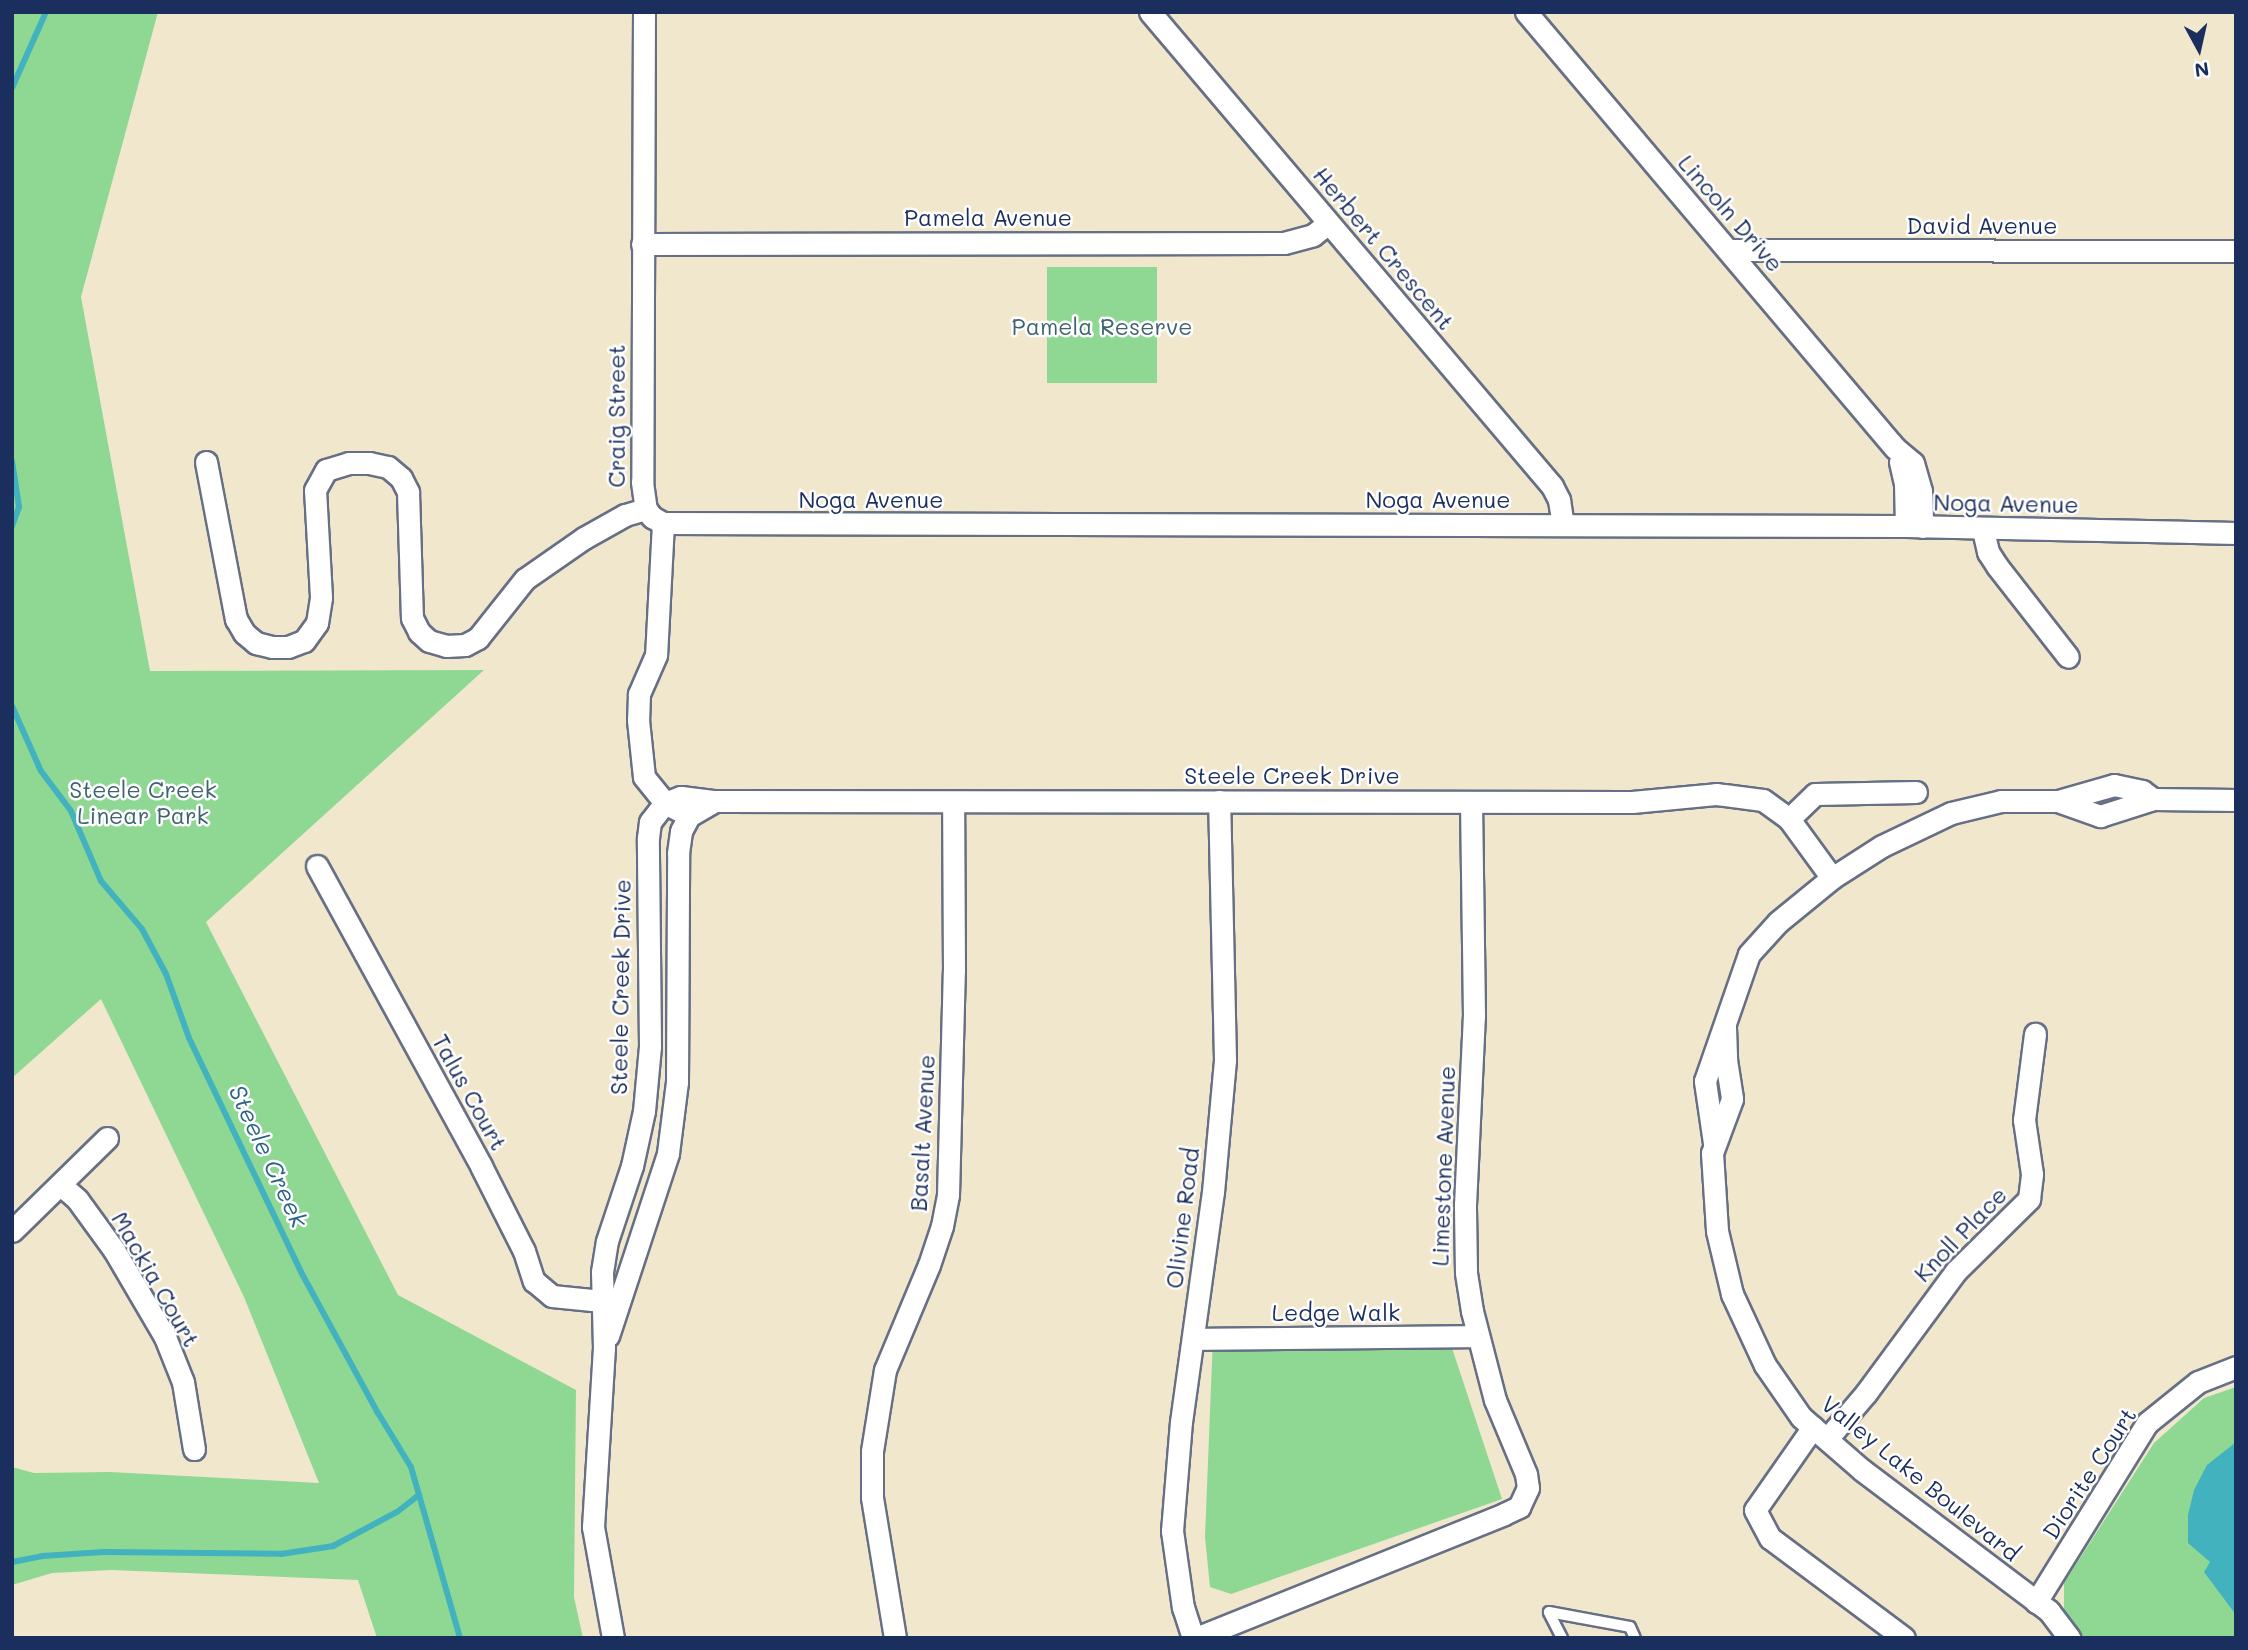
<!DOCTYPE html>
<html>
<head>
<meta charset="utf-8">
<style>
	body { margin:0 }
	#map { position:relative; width:2248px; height:1650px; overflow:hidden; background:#f0e7cd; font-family:Mali,sans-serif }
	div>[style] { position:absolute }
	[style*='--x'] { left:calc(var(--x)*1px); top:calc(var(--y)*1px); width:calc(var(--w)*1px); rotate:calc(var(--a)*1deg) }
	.green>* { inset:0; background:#8fd894; transform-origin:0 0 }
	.water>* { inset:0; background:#43b2bf }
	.stream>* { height:6px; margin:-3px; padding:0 3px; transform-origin:3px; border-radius:3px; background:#43b2bf }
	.roads { filter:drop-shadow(2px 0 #666f85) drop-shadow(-2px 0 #666f85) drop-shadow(0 2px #666f85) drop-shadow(0 -2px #666f85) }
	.service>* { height:10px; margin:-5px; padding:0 5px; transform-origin:5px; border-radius:5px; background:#fff }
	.minor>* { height:21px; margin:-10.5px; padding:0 10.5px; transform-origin:10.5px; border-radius:10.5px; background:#fff }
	span { translate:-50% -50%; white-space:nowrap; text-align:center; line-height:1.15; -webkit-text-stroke:5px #fff; paint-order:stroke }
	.street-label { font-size:23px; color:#1b2f5e }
	.park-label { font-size:23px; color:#3e626e }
	.water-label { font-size:24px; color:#2b6385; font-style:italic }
	.frame { position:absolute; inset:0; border:14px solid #1b2f5e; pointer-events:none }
	.north { position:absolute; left:2164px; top:14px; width:70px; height:70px; -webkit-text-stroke:5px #fff; paint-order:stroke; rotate:172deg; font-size:19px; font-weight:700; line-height:28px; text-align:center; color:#1b2f5e }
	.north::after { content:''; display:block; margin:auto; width:24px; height:32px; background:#1b2f5e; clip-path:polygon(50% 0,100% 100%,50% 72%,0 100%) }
</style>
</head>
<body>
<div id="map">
	<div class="green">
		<div style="clip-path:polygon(12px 12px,158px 12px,81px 297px,150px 671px,484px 670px,206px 922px,398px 1295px,576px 1390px,574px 1597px,583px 1638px,377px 1638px,358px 1580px,111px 1570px,52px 1573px,12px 1585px,12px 1467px,34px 1473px,110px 1472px,319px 1483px,244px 1297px,101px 999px,12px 1078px)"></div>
		<div style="left:1157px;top:267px;width:116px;height:110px;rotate:90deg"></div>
		<div style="clip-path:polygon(1447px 1333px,1502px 1499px,1231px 1594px,1210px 1587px,1205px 1537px,1213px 1336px)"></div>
		<div style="clip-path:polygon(2236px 1387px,2236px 1638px,2080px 1638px,2064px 1611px,2064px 1583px,2154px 1443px,2204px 1398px)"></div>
	</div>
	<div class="water">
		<div style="clip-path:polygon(2236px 1442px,2236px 1615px,2204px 1572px,2210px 1562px,2188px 1543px,2188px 1515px,2194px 1490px,2207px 1465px)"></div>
	</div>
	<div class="stream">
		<div style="--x:12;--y:88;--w:83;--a:-65.9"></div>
		<div style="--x:12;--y:461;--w:47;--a:81.3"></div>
		<div style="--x:19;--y:507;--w:20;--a:110"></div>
		<div style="--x:12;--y:706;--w:71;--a:66"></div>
		<div style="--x:41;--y:771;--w:50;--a:53.1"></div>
		<div style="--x:71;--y:811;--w:76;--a:66.8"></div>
		<div style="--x:101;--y:881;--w:63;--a:49.5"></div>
		<div style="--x:142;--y:929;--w:51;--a:61.9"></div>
		<div style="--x:166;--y:974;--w:68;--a:70.2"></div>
		<div style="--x:189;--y:1038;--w:259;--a:64.4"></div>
		<div style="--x:301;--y:1272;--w:161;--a:61.4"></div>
		<div style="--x:378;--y:1413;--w:63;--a:58.6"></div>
		<div style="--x:411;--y:1467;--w:178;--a:74"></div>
		<div style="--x:12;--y:1562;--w:31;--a:-11"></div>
		<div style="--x:42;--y:1556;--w:62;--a:-3.7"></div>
		<div style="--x:104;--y:1552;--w:177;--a:0.6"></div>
		<div style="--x:281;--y:1554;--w:53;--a:-8.7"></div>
		<div style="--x:333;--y:1546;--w:72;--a:-28"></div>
		<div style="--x:397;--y:1512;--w:28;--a:-38"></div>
	</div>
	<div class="roads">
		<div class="service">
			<div style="--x:1562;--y:1638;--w:29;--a:-117"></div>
			<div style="--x:1549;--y:1612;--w:82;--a:10.5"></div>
			<div style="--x:1630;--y:1627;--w:12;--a:66"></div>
		</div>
		<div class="minor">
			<div style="--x:644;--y:12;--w:470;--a:90.2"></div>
			<div style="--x:642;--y:482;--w:27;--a:82"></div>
			<div style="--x:646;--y:509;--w:10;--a:53"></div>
			<div style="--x:652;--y:517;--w:13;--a:29"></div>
			<div style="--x:663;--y:523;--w:1243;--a:0.14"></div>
			<div style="--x:1906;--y:526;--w:330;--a:1.2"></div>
			<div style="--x:1150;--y:12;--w:622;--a:49.7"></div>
			<div style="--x:1552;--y:486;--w:16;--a:63"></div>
			<div style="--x:1559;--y:500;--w:25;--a:81"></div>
			<div style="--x:1526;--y:12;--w:571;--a:49.76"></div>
			<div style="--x:1895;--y:448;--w:23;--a:40"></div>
			<div style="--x:1913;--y:463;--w:29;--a:74"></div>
			<div style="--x:1921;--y:491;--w:36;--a:88"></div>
			<div style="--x:642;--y:244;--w:642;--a:-0.09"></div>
			<div style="--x:1284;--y:243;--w:30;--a:-15"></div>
			<div style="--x:1313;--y:235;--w:18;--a:-38"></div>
			<div style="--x:1728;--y:250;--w:508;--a:0.11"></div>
			<div style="--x:206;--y:462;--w:160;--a:79.2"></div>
			<div style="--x:236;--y:619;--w:16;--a:60"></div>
			<div style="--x:244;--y:633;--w:16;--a:40"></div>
			<div style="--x:256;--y:643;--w:16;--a:14"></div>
			<div style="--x:272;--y:647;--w:16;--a:0"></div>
			<div style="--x:288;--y:647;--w:17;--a:-21"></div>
			<div style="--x:304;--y:641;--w:22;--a:-54"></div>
			<div style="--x:317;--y:623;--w:26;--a:-81"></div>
			<div style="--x:321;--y:597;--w:107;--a:-93.2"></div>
			<div style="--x:315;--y:490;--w:23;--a:-61"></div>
			<div style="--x:326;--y:470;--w:24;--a:-17"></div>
			<div style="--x:349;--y:463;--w:20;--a:0"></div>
			<div style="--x:369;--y:463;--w:19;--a:12"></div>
			<div style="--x:388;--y:467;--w:17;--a:40"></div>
			<div style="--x:401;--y:478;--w:16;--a:63"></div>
			<div style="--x:408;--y:492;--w:126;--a:88.2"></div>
			<div style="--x:412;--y:618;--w:16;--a:63"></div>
			<div style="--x:419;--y:632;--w:13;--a:42"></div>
			<div style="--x:429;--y:641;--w:18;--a:16"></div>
			<div style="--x:446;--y:646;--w:19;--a:-3"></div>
			<div style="--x:465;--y:645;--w:15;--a:-28"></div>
			<div style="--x:478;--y:638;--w:75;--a:-51.5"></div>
			<div style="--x:525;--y:579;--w:72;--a:-34.8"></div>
			<div style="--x:584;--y:538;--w:47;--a:-29.3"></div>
			<div style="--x:625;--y:515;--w:22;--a:-16"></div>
			<div style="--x:1900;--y:462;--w:22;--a:77"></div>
			<div style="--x:1905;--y:483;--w:43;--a:88.7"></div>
			<div style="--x:663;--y:523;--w:132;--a:93"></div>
			<div style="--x:656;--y:655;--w:43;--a:113.6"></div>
			<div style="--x:639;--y:694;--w:26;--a:92"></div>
			<div style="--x:638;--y:720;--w:57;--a:84"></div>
			<div style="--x:644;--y:777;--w:33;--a:51"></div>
			<div style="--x:665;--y:803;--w:15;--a:28"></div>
			<div style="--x:1983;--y:530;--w:23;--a:77"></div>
			<div style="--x:1988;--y:552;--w:17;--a:57"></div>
			<div style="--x:1997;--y:566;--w:115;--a:52"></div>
			<div style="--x:2058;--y:801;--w:45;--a:19.7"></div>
			<div style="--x:2100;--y:816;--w:56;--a:-17.8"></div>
			<div style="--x:2153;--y:799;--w:83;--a:0.7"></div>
			<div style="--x:1789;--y:819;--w:36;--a:-44"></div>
			<div style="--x:1815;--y:794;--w:101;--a:-1.1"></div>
			<div style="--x:317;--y:866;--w:342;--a:61.3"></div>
			<div style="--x:481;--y:1166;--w:95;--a:63.2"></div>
			<div style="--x:524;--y:1251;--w:32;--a:72"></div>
			<div style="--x:534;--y:1281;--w:23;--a:40"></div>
			<div style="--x:552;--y:1296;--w:50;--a:5.7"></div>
			<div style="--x:1725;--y:1027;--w:33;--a:88"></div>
			<div style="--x:1726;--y:1060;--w:39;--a:81"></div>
			<div style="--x:1732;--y:1099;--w:58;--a:110.3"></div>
			<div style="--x:1712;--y:1153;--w:78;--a:86.3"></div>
			<div style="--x:1717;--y:1231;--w:65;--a:76.6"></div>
			<div style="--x:1732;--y:1294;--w:78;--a:65.1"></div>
			<div style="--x:1765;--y:1365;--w:63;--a:55.3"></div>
			<div style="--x:1801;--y:1417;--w:81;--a:41"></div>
			<div style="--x:1862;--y:1470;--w:234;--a:37"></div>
			<div style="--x:2049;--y:1611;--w:34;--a:53"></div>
			<div style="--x:1714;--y:1143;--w:63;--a:-98.3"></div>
			<div style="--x:1705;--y:1081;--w:134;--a:-70.9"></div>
			<div style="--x:1749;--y:954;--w:43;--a:-47.8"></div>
			<div style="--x:1778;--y:922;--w:70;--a:-39.2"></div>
			<div style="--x:1832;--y:878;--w:59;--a:-32.6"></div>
			<div style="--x:1882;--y:846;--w:76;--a:-25.6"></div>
			<div style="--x:1951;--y:813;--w:51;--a:-13.5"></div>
			<div style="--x:2001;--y:801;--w:57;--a:0"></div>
			<div style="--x:2058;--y:801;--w:58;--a:-15.9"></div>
			<div style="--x:2114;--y:785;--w:29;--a:12"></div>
			<div style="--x:2142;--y:791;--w:14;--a:36"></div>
			<div style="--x:62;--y:1186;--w:20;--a:41"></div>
			<div style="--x:77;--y:1199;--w:63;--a:54"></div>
			<div style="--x:114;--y:1250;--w:101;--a:59.6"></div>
			<div style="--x:165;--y:1337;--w:48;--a:68.2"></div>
			<div style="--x:183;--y:1382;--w:68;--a:80.7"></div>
			<div style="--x:12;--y:1231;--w:133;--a:-44.4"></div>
			<div style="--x:608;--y:1336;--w:193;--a:-71.8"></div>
			<div style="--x:668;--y:1153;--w:72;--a:-82.8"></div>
			<div style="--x:677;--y:1082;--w:229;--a:-89.7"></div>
			<div style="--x:678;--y:853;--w:22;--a:-82"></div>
			<div style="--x:681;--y:831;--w:17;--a:-62"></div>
			<div style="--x:689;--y:816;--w:30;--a:-30"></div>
			<div style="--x:1194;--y:1339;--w:283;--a:-0.6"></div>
			<div style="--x:1813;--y:1427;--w:101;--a:124.9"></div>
			<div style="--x:1755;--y:1510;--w:32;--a:62"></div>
			<div style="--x:1770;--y:1538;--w:167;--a:36.7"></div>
			<div style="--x:1827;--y:1439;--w:60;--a:-49.7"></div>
			<div style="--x:1866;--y:1393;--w:152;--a:-53.6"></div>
			<div style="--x:1956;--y:1271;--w:103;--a:-44.6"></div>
			<div style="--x:2029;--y:1199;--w:25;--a:-83"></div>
			<div style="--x:2032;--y:1174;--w:55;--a:-98.4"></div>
			<div style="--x:2024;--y:1120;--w:87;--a:-82.7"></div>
			<div style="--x:2036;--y:1602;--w:211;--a:-58.2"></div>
			<div style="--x:2147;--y:1423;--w:65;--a:-38.8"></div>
			<div style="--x:2198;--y:1382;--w:41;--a:-21.5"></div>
			<div style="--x:613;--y:1638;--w:113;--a:-100.2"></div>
			<div style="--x:593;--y:1527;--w:179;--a:-86.5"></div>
			<div style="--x:604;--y:1348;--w:76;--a:-91.5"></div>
			<div style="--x:602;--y:1272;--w:31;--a:-81"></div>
			<div style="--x:607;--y:1241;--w:79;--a:-71.6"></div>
			<div style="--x:632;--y:1166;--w:56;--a:-77.7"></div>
			<div style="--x:644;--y:1111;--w:65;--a:-84.7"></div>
			<div style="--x:650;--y:1046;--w:208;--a:-90.6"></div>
			<div style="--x:648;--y:838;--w:16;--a:-83"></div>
			<div style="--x:650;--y:822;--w:24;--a:-52"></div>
			<div style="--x:665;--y:803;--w:17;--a:-21"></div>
			<div style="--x:681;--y:797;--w:34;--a:7"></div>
			<div style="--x:715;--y:801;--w:917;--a:0.06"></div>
			<div style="--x:1632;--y:802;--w:84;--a:-5.4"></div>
			<div style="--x:1716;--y:794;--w:47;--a:7.3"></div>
			<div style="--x:1763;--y:800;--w:32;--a:36"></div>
			<div style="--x:1789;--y:819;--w:73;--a:53.9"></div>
			<div style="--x:895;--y:1638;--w:143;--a:-99.3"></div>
			<div style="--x:872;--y:1497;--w:46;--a:-90"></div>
			<div style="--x:872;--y:1451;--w:82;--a:-80.9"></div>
			<div style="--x:885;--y:1370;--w:114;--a:-67.3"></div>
			<div style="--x:929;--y:1265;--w:41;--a:-71.6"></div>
			<div style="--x:942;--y:1226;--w:32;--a:-79"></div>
			<div style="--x:948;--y:1195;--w:224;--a:-88.5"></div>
			<div style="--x:954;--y:971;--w:169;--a:-90.3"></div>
			<div style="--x:1193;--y:1638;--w:32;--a:-108"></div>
			<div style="--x:1183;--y:1608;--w:78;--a:-98.1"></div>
			<div style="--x:1172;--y:1531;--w:109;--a:-85.3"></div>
			<div style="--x:1181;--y:1422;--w:232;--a:-82.1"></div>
			<div style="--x:1213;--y:1192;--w:133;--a:-84.8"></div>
			<div style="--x:1225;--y:1060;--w:259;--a:-91.3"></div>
			<div style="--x:1196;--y:1638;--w:332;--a:-21.9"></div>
			<div style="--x:1504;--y:1514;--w:17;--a:-25"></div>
			<div style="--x:1519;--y:1507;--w:21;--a:-65"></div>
			<div style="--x:1528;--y:1488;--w:14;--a:-98"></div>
			<div style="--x:1526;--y:1474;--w:80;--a:-112.7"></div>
			<div style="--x:1495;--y:1400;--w:92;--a:-104.5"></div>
			<div style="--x:1472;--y:1311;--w:39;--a:-99"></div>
			<div style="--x:1466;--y:1272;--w:67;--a:-90.9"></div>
			<div style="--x:1465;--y:1205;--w:189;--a:-87.3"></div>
			<div style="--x:1474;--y:1016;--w:214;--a:-90.8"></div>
		</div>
	</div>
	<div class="street-label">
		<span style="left:1731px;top:213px;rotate:49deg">Lincoln Drive</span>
		<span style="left:988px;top:217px">Pamela Avenue</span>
		<span style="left:1982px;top:225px">David Avenue</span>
		<span style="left:1384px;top:248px;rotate:50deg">Herbert Crescent</span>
		<span style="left:616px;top:416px;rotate:-90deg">Craig Street</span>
		<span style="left:871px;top:499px">Noga Avenue</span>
		<span style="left:1438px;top:499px">Noga Avenue</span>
		<span style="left:2006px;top:503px;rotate:1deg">Noga Avenue</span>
		<span style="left:1292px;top:775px">Steele Creek Drive</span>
		<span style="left:620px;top:987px;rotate:-89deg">Steele Creek Drive</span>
		<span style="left:470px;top:1092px;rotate:61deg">Talus Court</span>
		<span style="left:922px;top:1133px;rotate:-87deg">Basalt Avenue</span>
		<span style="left:1443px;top:1166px;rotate:-88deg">Limestone Avenue</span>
		<span style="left:1182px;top:1218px;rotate:-83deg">Olivine Road</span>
		<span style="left:1960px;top:1234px;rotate:-46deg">Knoll Place</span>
		<span style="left:156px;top:1279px;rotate:60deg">Mackia Court</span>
		<span style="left:1336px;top:1312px">Ledge Walk</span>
		<span style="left:2089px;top:1473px;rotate:-57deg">Diorite Court</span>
		<span style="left:1921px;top:1478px;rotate:39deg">Valley Lake Boulevard</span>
	</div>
	<div class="park-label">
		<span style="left:1102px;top:326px">Pamela Reserve</span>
		<span style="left:143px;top:802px">Steele Creek<br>Linear Park</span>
	</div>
	<div class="water-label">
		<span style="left:269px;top:1156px;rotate:65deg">Steele Creek</span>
	</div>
	<div class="frame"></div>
	<div class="north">N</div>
</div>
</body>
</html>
